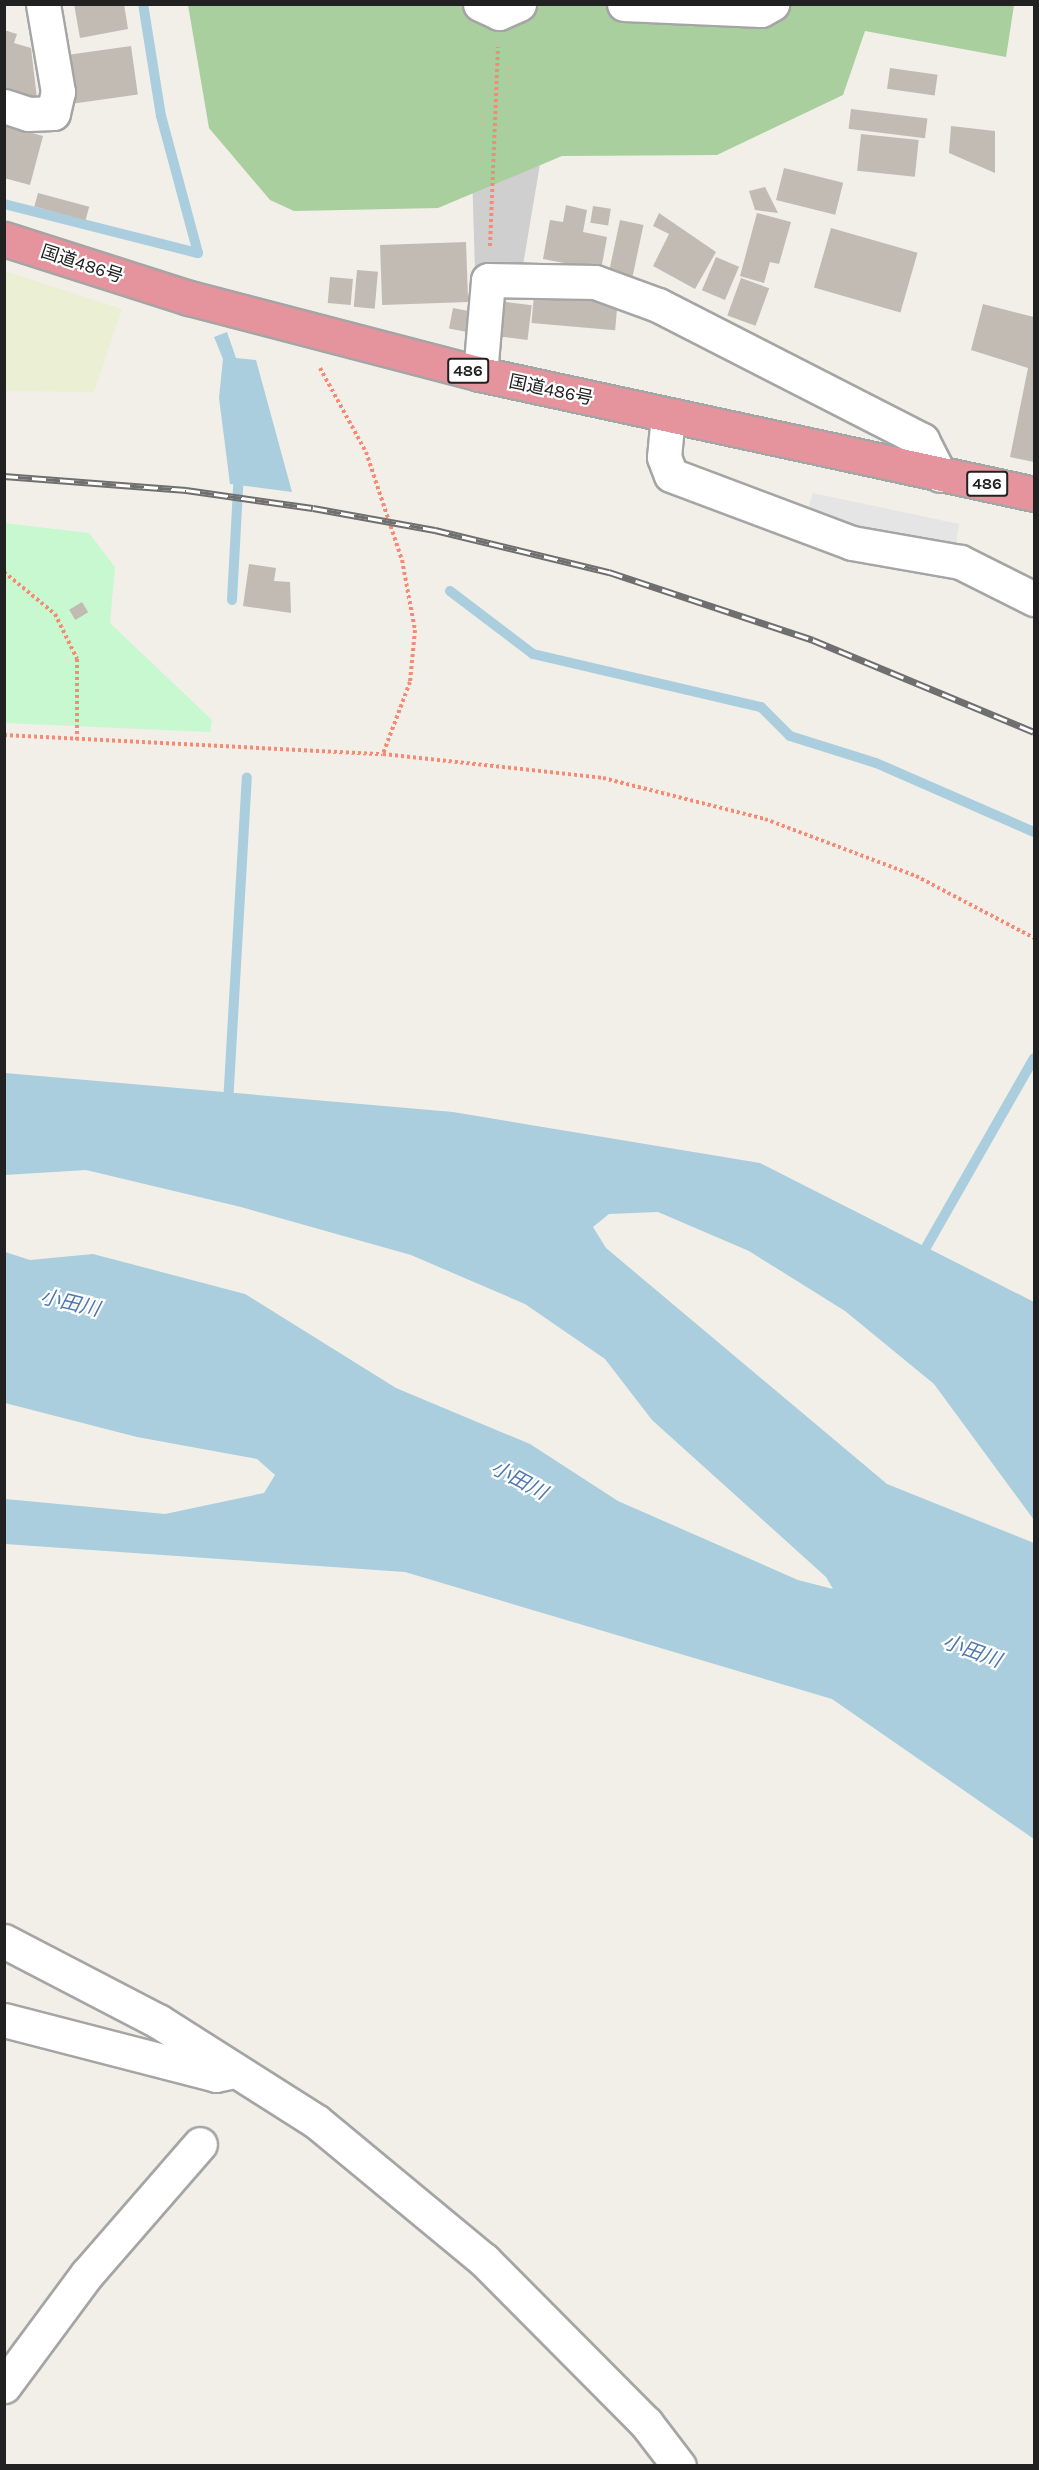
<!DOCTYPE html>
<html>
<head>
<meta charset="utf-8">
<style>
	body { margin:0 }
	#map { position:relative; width:1039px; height:2470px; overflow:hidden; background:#f1efe8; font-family:Karla,"Noto Sans JP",sans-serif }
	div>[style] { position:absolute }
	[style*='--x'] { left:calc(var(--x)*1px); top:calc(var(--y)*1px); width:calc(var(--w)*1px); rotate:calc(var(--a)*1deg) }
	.religious>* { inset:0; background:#cfcfcf }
	.farmland>* { inset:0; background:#ebefd4 }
	.forest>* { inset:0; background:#a9cf9e }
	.park>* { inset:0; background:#c8f8cf }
	.parking>* { inset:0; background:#e5e5e5 }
	.water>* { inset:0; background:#aacedd }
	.stream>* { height:10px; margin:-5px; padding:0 5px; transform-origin:5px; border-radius:5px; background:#aacedd }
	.building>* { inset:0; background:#c2bbb4; transform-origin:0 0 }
	.path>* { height:4px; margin-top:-2px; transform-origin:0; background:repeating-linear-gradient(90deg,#f68a74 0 3px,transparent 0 6px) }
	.roads { filter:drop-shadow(2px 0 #a5a5a5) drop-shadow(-2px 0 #a5a5a5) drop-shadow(0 2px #a5a5a5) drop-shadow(0 -2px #a5a5a5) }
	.minor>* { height:33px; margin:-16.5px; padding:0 16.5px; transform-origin:16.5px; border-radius:16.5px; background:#fff }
	.highway>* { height:33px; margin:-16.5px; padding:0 16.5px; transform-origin:16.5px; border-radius:16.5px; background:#e5939d }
	.rail>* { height:7px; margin-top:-3.5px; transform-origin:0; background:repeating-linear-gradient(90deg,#fff 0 14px,#6f6f6f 0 28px); box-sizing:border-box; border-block:2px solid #6f6f6f }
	span { translate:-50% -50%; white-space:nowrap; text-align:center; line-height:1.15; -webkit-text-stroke:4.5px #fff; paint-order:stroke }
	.shield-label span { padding:2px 4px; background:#fff; border:2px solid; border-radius:4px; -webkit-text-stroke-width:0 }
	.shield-label { font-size:16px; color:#212121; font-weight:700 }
	.street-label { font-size:18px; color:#212121 }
	.water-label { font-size:20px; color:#4f78af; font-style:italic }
	.frame { position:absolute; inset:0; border:6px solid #212121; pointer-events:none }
</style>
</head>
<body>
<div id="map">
	<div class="religious">
		<div style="clip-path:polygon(469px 72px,553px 87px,522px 271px,475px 271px)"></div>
	</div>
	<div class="farmland">
		<div style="clip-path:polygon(5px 271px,122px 309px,94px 392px,5px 391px)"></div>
	</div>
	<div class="forest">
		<div style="clip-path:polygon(188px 5px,1014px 5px,1006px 57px,865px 31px,843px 95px,717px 155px,562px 156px,438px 208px,294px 211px,270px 200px,209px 128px)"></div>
	</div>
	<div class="park">
		<div style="clip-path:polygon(4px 523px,89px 533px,115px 567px,110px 623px,212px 720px,210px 732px,5px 723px)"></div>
	</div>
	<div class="parking">
		<div style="clip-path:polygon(813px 493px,959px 524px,951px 574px,800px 534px)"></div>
	</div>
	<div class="water">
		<div style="clip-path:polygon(227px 332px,236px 358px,256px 360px,292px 492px,230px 484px,219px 398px,223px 359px,214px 337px)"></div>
		<div style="clip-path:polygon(5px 1073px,453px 1112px,760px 1163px,1034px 1302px,1034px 1520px,934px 1384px,845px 1311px,749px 1251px,658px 1212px,609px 1214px,593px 1227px,606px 1248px,887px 1484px,1034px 1543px,1034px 1839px,832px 1699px,405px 1572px,5px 1544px,5px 1499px,165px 1514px,264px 1493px,275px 1475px,257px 1459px,137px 1437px,5px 1403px,5px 1252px,30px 1260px,93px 1254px,245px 1294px,396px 1388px,530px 1444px,618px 1501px,798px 1580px,833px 1589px,826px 1577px,652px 1420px,605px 1359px,525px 1304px,411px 1255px,241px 1207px,86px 1170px,5px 1175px)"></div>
	</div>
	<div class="stream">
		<div style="--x:4;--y:204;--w:200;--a:14.2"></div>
		<div style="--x:198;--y:253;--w:142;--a:-105.1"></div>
		<div style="--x:161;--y:116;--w:113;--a:-99.1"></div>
		<div style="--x:450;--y:591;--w:104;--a:37.2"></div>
		<div style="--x:533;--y:654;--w:234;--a:13.1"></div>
		<div style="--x:761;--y:707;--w:41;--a:45"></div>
		<div style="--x:790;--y:736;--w:90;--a:17.4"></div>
		<div style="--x:876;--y:763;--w:172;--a:23.6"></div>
		<div style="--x:232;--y:600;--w:129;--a:-86.9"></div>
		<div style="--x:228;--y:1104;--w:327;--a:-86.7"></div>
		<div style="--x:920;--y:1258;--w:230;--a:-60.3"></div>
	</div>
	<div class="building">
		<div style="clip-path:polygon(74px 4px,124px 4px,128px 29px,80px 38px)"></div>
		<div style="clip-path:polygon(4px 30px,17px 34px,14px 43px,31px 48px,38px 107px,4px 93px)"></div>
		<div style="left:131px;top:46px;width:49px;height:68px;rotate:82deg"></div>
		<div style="left:890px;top:68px;width:48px;height:21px;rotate:8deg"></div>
		<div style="left:851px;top:109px;width:77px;height:20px;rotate:7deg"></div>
		<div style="clip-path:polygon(4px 125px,43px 136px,30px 185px,4px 178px)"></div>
		<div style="clip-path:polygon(951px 126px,995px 131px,995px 173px,949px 153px)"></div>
		<div style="left:861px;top:134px;width:58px;height:37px;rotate:6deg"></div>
		<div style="left:784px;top:168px;width:61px;height:33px;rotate:14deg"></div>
		<div style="clip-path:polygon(765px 187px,778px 213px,755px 210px,749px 191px)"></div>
		<div style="left:38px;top:193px;width:53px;height:14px;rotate:15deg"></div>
		<div style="clip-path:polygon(566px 205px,587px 210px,583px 232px,607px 237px,601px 270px,543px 259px,550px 220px,563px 222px)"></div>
		<div style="left:593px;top:206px;width:18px;height:17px;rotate:9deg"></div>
		<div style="clip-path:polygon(659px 213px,716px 252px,695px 289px,653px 266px,669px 234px,653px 226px)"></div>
		<div style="clip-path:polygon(757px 213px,791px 222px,779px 264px,770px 262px,764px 283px,740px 276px)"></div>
		<div style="left:620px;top:220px;width:24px;height:58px;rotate:12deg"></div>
		<div style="left:831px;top:228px;width:90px;height:62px;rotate:16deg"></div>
		<div style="left:466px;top:242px;width:60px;height:86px;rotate:88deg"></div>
		<div style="left:716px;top:257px;width:25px;height:36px;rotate:23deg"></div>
		<div style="left:357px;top:270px;width:21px;height:37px;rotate:5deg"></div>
		<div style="left:330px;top:277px;width:23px;height:26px;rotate:5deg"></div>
		<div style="left:741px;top:278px;width:30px;height:40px;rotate:20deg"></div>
		<div style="left:534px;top:294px;width:84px;height:29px;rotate:5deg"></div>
		<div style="left:498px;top:301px;width:34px;height:35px;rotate:7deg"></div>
		<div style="clip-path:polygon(983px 304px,1034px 317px,1034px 462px,1010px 457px,1028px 368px,971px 350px)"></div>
		<div style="left:453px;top:308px;width:21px;height:21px;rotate:11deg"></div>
		<div style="clip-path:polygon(249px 564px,276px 568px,274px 581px,290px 582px,291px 613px,243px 606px)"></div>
		<div style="left:82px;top:602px;width:12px;height:15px;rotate:59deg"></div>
	</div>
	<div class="path">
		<div style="--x:490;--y:246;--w:199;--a:-87.7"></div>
		<div style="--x:320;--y:368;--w:96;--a:61.3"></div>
		<div style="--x:366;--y:452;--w:114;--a:71.6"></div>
		<div style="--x:402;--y:560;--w:71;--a:79.5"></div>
		<div style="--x:415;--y:630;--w:52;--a:95.5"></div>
		<div style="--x:410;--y:682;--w:77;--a:110.6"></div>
		<div style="--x:4;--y:572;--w:66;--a:39.5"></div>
		<div style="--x:55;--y:614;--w:50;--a:63.9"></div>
		<div style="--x:77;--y:659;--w:81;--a:90"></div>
		<div style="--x:4;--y:735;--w:379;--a:2.9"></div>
		<div style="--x:383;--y:754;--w:221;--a:6.2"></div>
		<div style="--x:603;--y:778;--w:167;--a:14.2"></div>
		<div style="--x:765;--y:819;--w:161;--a:20.7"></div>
		<div style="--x:916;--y:876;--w:133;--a:27.7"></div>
	</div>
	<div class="roads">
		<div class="minor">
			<div style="--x:480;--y:4;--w:21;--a:25"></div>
			<div style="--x:499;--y:13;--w:22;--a:-24"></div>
			<div style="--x:624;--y:4;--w:137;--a:2.5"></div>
			<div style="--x:761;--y:10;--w:13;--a:-29"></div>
			<div style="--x:4;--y:106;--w:25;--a:18"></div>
			<div style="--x:28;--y:114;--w:25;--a:-2"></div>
			<div style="--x:53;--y:113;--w:22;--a:-77"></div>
			<div style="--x:58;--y:92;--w:89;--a:-99.7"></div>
			<div style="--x:480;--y:374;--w:94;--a:-85.1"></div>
			<div style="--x:488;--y:280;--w:107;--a:1.1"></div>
			<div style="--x:595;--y:282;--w:67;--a:20.1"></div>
			<div style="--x:658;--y:305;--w:297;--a:27.1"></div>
			<div style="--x:922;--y:440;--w:39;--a:63"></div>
			<div style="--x:668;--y:415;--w:42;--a:95.4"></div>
			<div style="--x:664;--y:457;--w:19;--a:69"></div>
			<div style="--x:671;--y:475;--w:193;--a:20.6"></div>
			<div style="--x:852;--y:543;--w:110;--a:10"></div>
			<div style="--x:960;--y:562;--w:83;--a:26.6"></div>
			<div style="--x:4;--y:1941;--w:174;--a:27.5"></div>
			<div style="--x:158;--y:2021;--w:188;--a:32.4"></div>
			<div style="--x:317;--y:2122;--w:217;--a:39.6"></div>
			<div style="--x:484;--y:2260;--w:230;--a:45.2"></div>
			<div style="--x:646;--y:2423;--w:54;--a:52.5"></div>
			<div style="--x:4;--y:2020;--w:219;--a:14.5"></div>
			<div style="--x:216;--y:2075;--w:13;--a:-13"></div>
			<div style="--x:4;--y:2386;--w:139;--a:-53.5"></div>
			<div style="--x:87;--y:2274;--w:172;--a:-49"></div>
		</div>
		<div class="highway">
			<div style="--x:4;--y:239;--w:194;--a:17.7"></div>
			<div style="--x:189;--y:298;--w:301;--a:14.6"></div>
			<div style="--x:480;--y:374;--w:567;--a:12.22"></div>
		</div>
	</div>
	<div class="rail">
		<div style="--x:4;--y:476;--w:183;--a:4.4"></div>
		<div style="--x:186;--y:490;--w:128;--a:8.1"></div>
		<div style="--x:313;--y:508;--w:124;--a:10.2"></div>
		<div style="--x:435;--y:530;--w:179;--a:13.6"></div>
		<div style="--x:609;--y:572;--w:215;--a:18.4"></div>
		<div style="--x:813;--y:640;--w:239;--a:22.6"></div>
	</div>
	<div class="shield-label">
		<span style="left:468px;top:371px">486</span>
		<span style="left:987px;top:484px">486</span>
	</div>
	<div class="street-label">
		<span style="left:82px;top:264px;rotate:18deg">国道486号</span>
		<span style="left:551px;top:390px;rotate:12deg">国道486号</span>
	</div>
	<div class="water-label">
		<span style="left:70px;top:1303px;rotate:13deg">小田川</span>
		<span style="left:519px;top:1480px;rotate:28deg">小田川</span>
		<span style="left:972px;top:1651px;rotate:20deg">小田川</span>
	</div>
	<div class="frame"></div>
</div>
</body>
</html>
